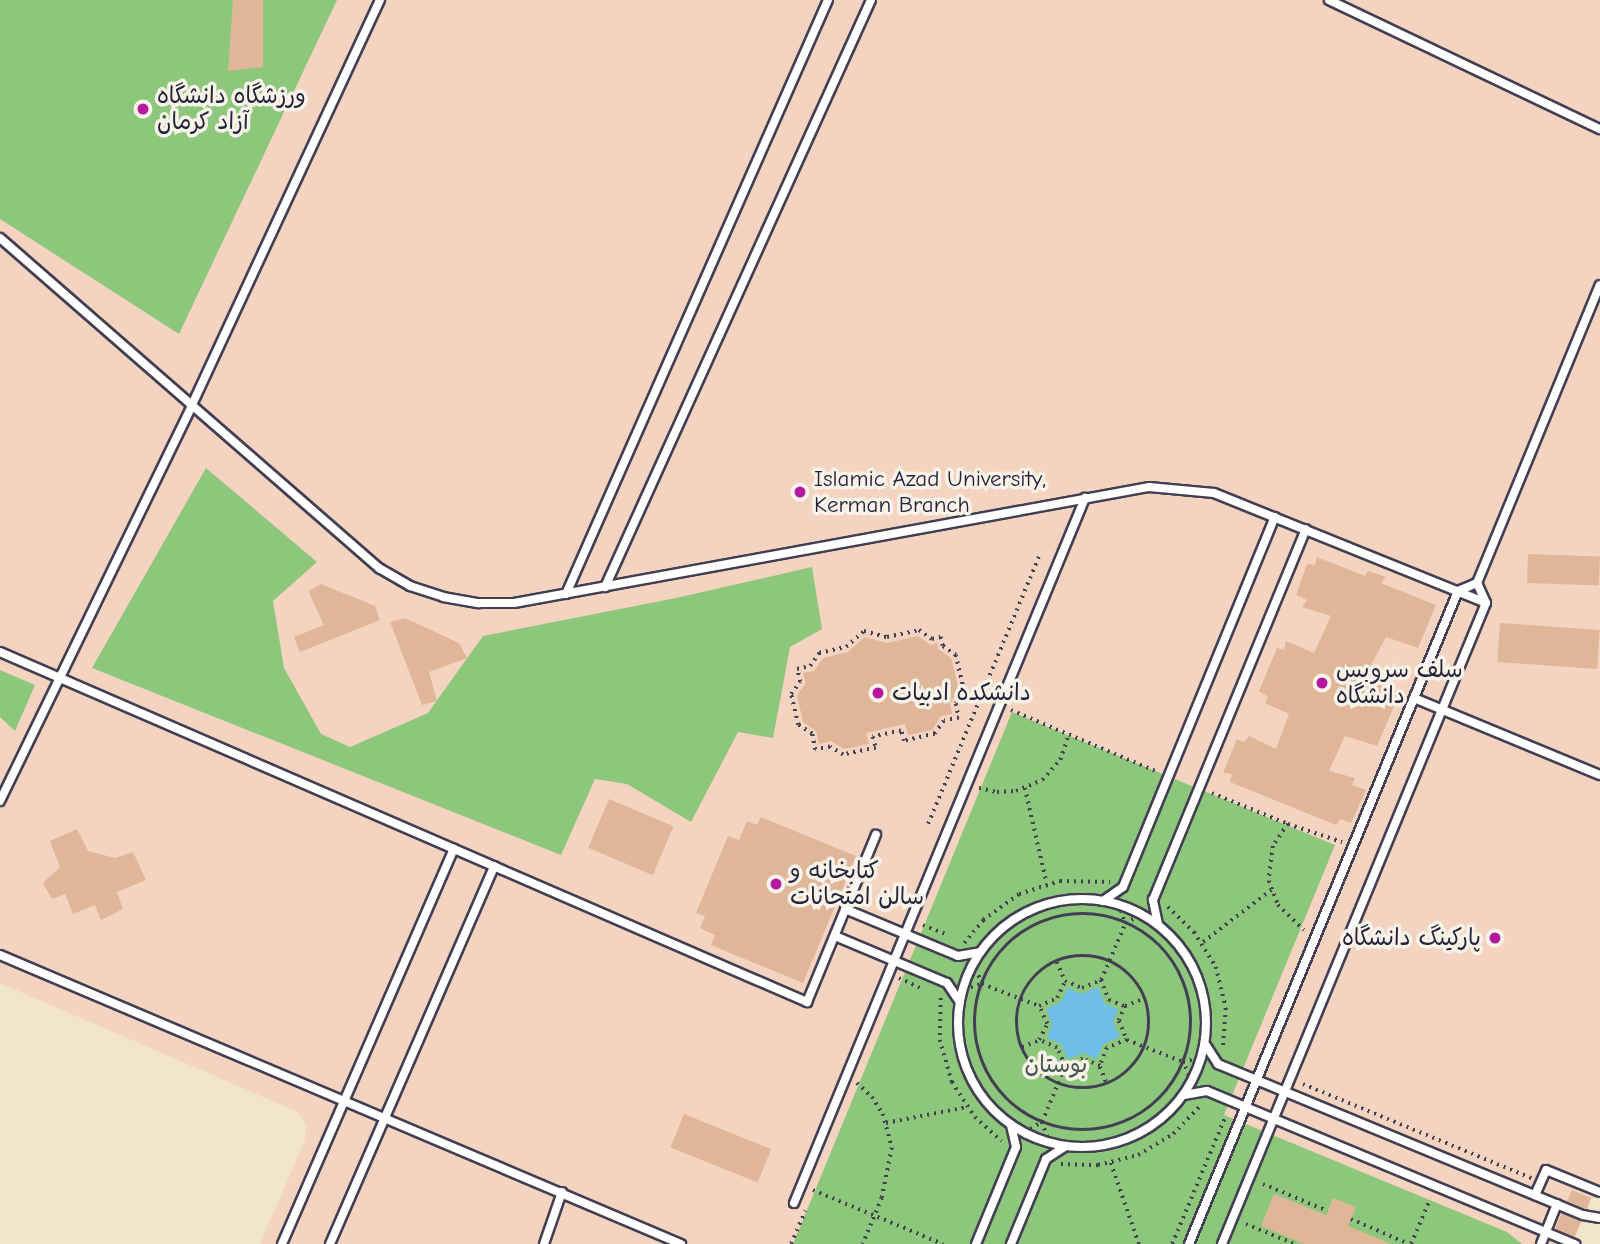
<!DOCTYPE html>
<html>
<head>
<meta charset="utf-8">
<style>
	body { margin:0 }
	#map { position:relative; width:1600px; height:1244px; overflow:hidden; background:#f0e5cb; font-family:"Comic Neue","Playpen Sans Arabic",sans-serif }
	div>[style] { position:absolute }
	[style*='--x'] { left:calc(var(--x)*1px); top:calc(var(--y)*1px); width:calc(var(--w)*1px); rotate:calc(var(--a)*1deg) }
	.built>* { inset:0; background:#f4d3c0 }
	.green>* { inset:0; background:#8dc77b }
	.water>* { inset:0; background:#6fbeea }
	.building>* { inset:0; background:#e0b699; transform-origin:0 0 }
	.path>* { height:3.5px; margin-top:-1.75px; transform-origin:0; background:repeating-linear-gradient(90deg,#413f51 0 2px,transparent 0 7px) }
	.path>.ring { margin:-1.75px; padding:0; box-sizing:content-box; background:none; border:3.5px solid #413f51; border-radius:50% }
	.roads { filter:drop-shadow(2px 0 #413f51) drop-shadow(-2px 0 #413f51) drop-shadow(0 2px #413f51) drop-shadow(0 -2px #413f51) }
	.lane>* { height:8px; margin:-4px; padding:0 4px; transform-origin:4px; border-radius:4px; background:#fff }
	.lane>.ring { margin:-4px; padding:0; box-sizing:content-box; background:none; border:8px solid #fff; border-radius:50% }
	.dots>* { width:19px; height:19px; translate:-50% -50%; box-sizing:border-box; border:4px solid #f7f3e8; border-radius:50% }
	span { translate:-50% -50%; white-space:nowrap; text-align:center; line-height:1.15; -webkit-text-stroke:7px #f7f3e8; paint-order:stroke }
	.poi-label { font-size:23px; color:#22223b }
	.left { translate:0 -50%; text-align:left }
	.right { translate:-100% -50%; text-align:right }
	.park-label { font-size:23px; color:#42544e }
</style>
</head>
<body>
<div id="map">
	<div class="built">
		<div style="clip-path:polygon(0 0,1600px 0,1600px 1198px,1591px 1198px,1571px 1244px,260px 1244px,305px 1140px,306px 1125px,298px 1112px,0 983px)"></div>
	</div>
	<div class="green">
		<div style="clip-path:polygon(0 0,337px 0,179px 334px,0 219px)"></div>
		<div style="clip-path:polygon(206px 468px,317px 562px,273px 601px,284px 668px,321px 734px,350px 747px,428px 713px,483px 636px,676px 598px,812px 567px,822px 629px,790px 647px,773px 738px,738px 732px,691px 822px,627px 784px,595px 779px,561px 855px,92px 668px)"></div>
		<div style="clip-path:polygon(0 670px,35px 685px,15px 731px,0 717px)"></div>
		<div style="clip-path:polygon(1012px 712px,1335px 845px,1224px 1115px,1507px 1232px,1522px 1244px,793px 1244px)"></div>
	</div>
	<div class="water">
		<div style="clip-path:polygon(1098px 987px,1105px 1004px,1118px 1009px,1113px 1022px,1120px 1037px,1103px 1044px,1097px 1059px,1083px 1053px,1068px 1059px,1061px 1044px,1047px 1038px,1052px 1024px,1046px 1009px,1061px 1002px,1068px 988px,1082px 994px)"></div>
	</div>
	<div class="building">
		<div style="clip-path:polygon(233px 0,263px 0,263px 67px,228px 71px)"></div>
		<div style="left:1528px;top:554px;width:72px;height:29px;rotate:2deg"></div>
		<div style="clip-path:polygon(1317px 557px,1365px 576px,1368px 571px,1386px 577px,1381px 583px,1436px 605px,1418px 648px,1386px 637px,1365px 676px,1400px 692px,1377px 746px,1345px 736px,1329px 771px,1355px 778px,1352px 785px,1366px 790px,1351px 823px,1340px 819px,1336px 825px,1230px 782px,1232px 774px,1223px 773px,1237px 739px,1244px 742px,1249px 736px,1276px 749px,1289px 714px,1265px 703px,1268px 697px,1259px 691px,1277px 648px,1284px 650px,1286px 641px,1314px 653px,1331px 616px,1302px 607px,1307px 600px,1296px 595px,1307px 564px,1315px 565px)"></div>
		<div style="clip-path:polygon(321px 584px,375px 606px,380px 620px,300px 652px,294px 637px,324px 625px,308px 591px)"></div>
		<div style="clip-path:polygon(405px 618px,459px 643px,467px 658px,429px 672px,437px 701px,422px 705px,390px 622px)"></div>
		<div style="left:1500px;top:623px;width:100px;height:39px;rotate:4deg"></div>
		<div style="clip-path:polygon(918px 636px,931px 645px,937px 643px,938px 649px,951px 658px,959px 690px,950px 703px,952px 714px,941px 716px,932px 730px,908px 735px,905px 724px,866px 733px,869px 744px,844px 749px,831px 741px,819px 744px,816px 731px,803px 722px,797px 695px,806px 683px,803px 673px,814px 671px,823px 658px,848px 652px,865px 637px,887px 643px)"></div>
		<div style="left:609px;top:799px;width:70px;height:53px;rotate:23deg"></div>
		<div style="clip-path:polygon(761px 817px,856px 856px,803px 983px,711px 945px,715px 935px,700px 928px,705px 916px,696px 913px,728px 836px,739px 840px,747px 821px,757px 825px)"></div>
		<div style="clip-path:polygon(77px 829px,88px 851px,115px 858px,133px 852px,146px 880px,117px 892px,123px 909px,101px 920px,95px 905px,73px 914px,65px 894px,52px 899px,43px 883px,60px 867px,50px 841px)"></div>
		<div style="left:684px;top:1114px;width:94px;height:36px;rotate:22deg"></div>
		<div style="left:1572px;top:1190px;width:21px;height:12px;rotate:23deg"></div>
		<div style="clip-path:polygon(1274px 1194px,1326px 1215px,1333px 1198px,1356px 1207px,1348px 1226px,1391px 1244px,1304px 1244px,1261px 1226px)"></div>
		<div style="left:1562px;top:1213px;width:21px;height:17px;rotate:23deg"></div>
	</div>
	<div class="path">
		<div style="--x:919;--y:630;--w:16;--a:35"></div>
		<div style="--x:932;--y:639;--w:9;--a:-13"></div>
		<div style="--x:941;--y:637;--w:9;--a:77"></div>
		<div style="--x:943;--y:646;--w:16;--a:35"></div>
		<div style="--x:956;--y:655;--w:37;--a:77"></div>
		<div style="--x:964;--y:691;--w:15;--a:122"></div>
		<div style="--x:956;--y:704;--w:14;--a:78"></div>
		<div style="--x:959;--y:718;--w:15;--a:169"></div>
		<div style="--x:944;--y:721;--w:16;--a:125"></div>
		<div style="--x:935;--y:734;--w:32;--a:167"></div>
		<div style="--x:904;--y:741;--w:10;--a:-107"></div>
		<div style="--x:901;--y:731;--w:29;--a:168"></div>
		<div style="--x:873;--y:737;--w:11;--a:75"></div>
		<div style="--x:876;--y:748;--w:34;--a:168"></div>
		<div style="--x:843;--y:755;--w:15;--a:-148"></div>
		<div style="--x:830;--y:747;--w:15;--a:169"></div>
		<div style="--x:815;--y:750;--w:16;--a:-101"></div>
		<div style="--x:812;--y:734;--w:17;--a:-147"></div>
		<div style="--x:798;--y:725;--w:32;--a:-103"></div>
		<div style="--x:791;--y:694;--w:15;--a:-53"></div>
		<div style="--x:800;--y:682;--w:13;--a:-103"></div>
		<div style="--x:797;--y:669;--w:13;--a:-13"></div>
		<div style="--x:810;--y:666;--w:16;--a:-55"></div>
		<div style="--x:819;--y:653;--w:28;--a:-13"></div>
		<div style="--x:846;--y:647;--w:24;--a:-42"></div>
		<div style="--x:864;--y:631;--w:24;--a:15"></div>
		<div style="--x:887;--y:637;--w:33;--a:-12"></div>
		<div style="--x:1011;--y:710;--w:160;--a:22.9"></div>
		<div style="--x:979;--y:788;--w:18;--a:13"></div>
		<div style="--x:997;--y:792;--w:19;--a:-3"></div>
		<div style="--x:1016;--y:791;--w:28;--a:-23"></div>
		<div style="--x:1042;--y:780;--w:27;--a:-48"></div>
		<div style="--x:1060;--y:760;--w:28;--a:-71"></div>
		<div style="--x:1025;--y:788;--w:98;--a:77.1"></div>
		<div style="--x:1212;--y:793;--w:82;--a:22.2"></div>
		<div style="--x:1288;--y:824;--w:57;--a:18.4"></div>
		<div style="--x:928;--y:824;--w:290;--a:-67.5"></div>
		<div style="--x:1288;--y:824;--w:27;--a:124"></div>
		<div style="--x:1273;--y:846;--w:35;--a:97"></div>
		<div style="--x:1269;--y:881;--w:26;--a:69"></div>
		<div style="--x:1278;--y:905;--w:36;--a:44"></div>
		<div style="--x:1119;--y:904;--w:20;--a:72"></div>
		<div style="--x:1125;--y:923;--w:20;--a:-27"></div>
		<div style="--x:1168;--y:907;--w:36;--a:44"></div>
		<div style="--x:1194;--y:932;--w:41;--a:57.8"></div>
		<div style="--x:1216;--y:967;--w:42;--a:76.3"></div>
		<div style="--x:1226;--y:1008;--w:42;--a:94.1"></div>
		<div class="ring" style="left:975px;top:914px;width:212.5px;height:212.5px"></div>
		<div style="--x:923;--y:925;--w:24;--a:22"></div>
		<div style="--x:1203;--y:942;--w:86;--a:-37.4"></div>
		<div style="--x:964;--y:943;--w:30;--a:-50"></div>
		<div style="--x:983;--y:920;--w:44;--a:-35.8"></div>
		<div style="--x:1019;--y:894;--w:43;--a:-17.6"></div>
		<div style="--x:1060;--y:881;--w:50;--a:1.1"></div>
		<div class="ring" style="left:1017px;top:956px;width:128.5px;height:128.5px"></div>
		<div style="--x:1057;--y:962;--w:21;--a:67"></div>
		<div style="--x:899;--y:978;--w:26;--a:25"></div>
		<div style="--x:1101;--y:980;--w:22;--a:68"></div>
		<div style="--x:1109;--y:1000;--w:17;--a:21"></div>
		<div style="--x:1125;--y:1006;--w:16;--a:112"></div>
		<div style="--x:1119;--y:1021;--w:21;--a:67"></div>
		<div style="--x:1127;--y:1040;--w:22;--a:158"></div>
		<div style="--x:1107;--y:1048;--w:19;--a:111"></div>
		<div style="--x:1100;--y:1066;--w:18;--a:-158"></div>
		<div style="--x:1083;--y:1059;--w:19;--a:159"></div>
		<div style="--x:1065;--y:1066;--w:20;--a:-114"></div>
		<div style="--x:1057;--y:1048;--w:20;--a:-156"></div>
		<div style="--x:1039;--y:1040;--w:18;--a:-63"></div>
		<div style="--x:1047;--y:1024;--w:20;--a:-114"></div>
		<div style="--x:1039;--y:1006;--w:20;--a:-24"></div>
		<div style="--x:1057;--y:998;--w:19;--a:-65"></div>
		<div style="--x:1065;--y:981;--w:18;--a:22"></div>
		<div style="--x:1082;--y:988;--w:21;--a:-23"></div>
		<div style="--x:1101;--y:980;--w:61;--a:-66.8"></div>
		<div style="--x:982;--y:984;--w:61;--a:21.1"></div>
		<div style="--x:964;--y:989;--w:19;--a:-16"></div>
		<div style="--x:982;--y:984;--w:20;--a:-114"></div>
		<div style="--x:941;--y:998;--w:42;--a:91.4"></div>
		<div style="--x:940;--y:1040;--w:44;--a:74.1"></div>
		<div style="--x:952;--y:1082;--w:42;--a:56.7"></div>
		<div style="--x:975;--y:1117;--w:36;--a:42"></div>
		<div style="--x:1125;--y:1006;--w:22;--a:-22"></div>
		<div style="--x:1127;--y:1040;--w:60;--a:21.4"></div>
		<div style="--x:1022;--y:1047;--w:18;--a:-22"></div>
		<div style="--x:1100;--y:1067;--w:18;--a:68"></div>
		<div style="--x:1191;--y:1082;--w:22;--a:-112"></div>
		<div style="--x:1183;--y:1062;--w:16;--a:-14"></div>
		<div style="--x:857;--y:1083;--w:21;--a:43"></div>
		<div style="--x:872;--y:1097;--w:20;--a:57"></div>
		<div style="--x:883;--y:1114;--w:35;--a:75"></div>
		<div style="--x:892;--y:1148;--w:51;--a:101.3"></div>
		<div style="--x:882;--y:1198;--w:50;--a:112.4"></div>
		<div style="--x:1303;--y:1084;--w:247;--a:22.4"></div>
		<div style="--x:1042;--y:1122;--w:61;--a:-67.7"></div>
		<div style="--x:886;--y:1123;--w:83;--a:-11.2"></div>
		<div style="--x:1024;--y:1132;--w:21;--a:-29"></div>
		<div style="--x:1042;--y:1122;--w:20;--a:70"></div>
		<div style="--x:1111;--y:1163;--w:86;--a:70.9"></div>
		<div style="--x:1061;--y:1164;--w:37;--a:2"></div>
		<div style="--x:1098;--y:1165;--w:41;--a:-14"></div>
		<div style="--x:1138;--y:1155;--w:41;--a:-31"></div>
		<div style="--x:1173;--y:1134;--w:40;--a:-46"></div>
		<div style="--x:1263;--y:1184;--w:70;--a:22.6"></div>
		<div style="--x:813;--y:1190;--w:141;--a:22.6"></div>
		<div style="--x:1351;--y:1219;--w:63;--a:23.3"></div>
		<div style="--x:1246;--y:1224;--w:53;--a:22.2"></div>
		<div style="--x:791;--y:1244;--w:36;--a:-67"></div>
		<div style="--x:1172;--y:1244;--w:140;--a:-67.3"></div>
		<div style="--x:1411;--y:1244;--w:49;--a:-67.1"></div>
	</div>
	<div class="roads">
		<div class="lane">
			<div style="--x:1329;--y:0;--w:300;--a:25.5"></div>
			<div style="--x:0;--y:238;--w:503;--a:41.05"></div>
			<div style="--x:379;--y:568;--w:36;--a:30"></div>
			<div style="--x:410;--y:586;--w:35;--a:18"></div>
			<div style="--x:443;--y:597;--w:36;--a:10"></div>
			<div style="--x:478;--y:603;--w:36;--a:0"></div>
			<div style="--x:514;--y:603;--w:646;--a:-10.35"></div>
			<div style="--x:1149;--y:487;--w:65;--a:5.3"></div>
			<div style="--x:1214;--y:493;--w:293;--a:22"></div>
			<div style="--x:605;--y:587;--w:644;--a:-65.62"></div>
			<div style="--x:566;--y:594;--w:649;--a:-66.2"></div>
			<div style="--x:0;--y:652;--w:880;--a:23.45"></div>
			<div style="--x:807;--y:1002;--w:181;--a:-67.6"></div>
			<div style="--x:1414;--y:698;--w:201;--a:22.5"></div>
			<div style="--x:0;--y:801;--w:438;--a:-64.1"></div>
			<div style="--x:191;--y:407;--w:449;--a:-65.1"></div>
			<div class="ring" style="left:958px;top:899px;width:240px;height:240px"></div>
			<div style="--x:1103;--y:901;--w:24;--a:-35"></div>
			<div style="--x:1123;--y:887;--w:400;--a:-67.7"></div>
			<div style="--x:845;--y:909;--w:122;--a:22.6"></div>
			<div style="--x:958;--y:956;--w:22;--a:-10"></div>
			<div style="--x:1158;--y:924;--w:25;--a:-102"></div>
			<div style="--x:1153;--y:900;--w:401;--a:-67.6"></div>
			<div style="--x:835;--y:936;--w:121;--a:22.8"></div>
			<div style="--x:947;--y:983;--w:23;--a:56"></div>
			<div style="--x:0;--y:955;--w:740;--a:23"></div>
			<div style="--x:1205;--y:1044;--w:24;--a:57"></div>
			<div style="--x:1218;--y:1064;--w:395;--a:22.5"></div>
			<div style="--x:1583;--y:1215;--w:17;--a:10"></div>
			<div style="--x:1184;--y:1095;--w:23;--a:-10"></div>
			<div style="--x:1207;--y:1091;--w:399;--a:22.6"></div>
			<div style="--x:1535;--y:1195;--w:27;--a:-66"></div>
			<div style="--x:1546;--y:1170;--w:58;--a:22.2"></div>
			<div style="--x:794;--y:1203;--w:763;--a:-67.57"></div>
			<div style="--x:282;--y:1244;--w:431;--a:-66.5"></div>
			<div style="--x:330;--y:1244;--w:412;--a:-66.5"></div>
			<div style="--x:544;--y:1244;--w:55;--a:-70.9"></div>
			<div style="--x:976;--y:1244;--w:105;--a:-67.6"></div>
			<div style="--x:1016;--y:1147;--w:23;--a:-103"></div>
			<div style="--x:1011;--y:1244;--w:92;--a:-67.6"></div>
			<div style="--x:1046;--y:1159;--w:24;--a:-33"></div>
			<div style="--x:1189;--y:1244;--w:706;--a:-67.61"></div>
			<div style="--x:1458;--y:591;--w:21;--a:-23"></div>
			<div style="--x:1222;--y:1244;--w:693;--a:-67.62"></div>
			<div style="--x:1486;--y:603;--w:22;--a:-114"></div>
			<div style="--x:1477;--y:583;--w:322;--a:-67.6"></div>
			<div style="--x:1541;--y:1244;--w:43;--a:-68.2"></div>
		</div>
	</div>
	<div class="dots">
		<div style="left:143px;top:109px;background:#b5179e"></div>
		<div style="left:800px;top:492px;background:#b5179e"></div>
		<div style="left:1322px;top:683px;background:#b5179e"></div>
		<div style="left:878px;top:693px;background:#b5179e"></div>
		<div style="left:776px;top:884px;background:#b5179e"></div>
		<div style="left:1495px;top:938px;background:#b5179e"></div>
	</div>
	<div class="poi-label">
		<span class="left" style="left:157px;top:109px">ورزشگاه دانشگاه<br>آزاد کرمان</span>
		<span class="left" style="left:814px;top:492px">Islamic Azad University,<br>Kerman Branch</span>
		<span class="left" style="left:1336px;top:683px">سلف سرویس<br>دانشگاه</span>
		<span class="left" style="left:892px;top:693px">دانشکده ادبیات</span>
		<span class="left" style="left:790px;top:884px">کتابخانه و<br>سالن امتحانات</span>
		<span class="right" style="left:1481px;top:938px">پارکینگ دانشگاه</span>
	</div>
	<div class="park-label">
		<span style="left:1056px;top:1065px">بوستان</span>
	</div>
</div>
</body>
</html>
